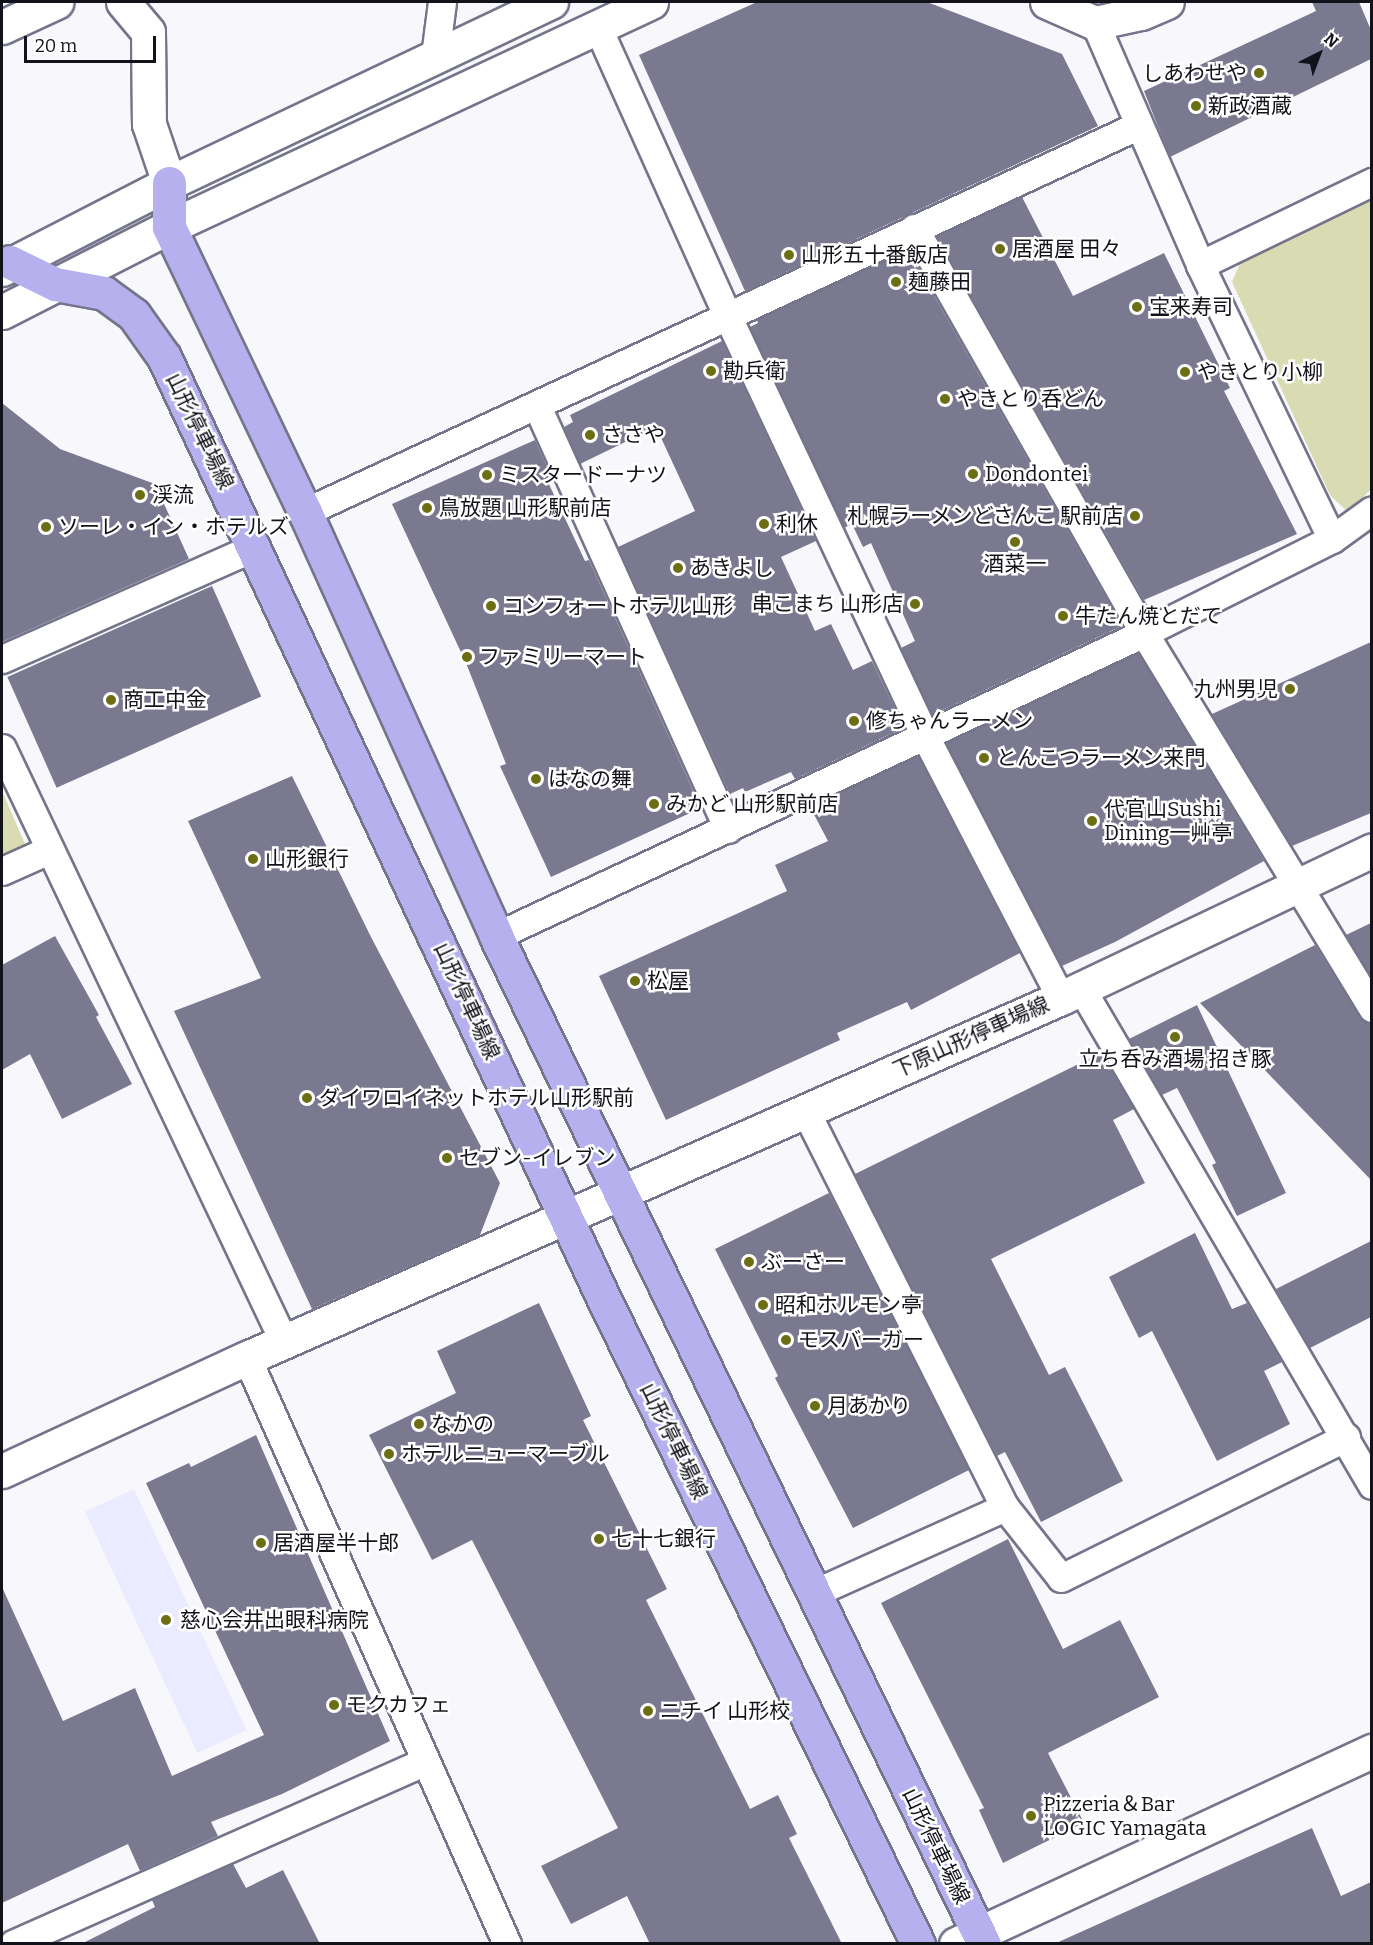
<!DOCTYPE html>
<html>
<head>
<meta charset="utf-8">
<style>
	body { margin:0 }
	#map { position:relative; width:1373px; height:1945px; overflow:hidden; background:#f7f7fc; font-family:Bitter,"Noto Sans JP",serif }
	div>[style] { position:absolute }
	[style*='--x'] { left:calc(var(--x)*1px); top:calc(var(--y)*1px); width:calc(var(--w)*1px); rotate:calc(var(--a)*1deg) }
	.built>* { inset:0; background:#ebebff; transform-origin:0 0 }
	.green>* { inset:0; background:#d9dcb2 }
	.building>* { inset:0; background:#7a7990; transform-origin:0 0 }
	.roads { filter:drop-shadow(2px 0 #74748a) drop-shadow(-2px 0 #74748a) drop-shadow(0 2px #74748a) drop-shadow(0 -2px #74748a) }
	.lane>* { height:27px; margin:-13.5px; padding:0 13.5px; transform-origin:13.5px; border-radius:13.5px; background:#fff }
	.street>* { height:33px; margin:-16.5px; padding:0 16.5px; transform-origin:16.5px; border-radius:16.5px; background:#fff }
	.secondary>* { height:33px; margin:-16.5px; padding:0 16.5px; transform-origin:16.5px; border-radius:16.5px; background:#fff }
	.primary>* { height:33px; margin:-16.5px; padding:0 16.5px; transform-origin:16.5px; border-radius:16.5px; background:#b7b0ee }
	.dots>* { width:16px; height:16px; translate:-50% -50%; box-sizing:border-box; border:3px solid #fff; border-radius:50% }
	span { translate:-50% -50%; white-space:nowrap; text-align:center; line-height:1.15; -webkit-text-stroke:5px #fff; paint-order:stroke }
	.poi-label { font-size:21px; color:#12121b }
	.right { translate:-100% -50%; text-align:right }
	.left { translate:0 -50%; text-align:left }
	.street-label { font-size:21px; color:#12121b }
	.frame { position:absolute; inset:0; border:3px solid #12121b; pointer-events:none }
	.north { position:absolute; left:1289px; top:24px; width:60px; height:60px; -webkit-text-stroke:4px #fff; paint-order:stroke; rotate:42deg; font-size:16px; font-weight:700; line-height:24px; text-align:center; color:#12121b }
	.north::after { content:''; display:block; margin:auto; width:21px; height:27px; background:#12121b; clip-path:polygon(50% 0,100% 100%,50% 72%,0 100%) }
	.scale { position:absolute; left:24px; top:36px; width:132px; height:27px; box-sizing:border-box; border:3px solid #12121b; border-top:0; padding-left:8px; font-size:18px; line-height:21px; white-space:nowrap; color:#12121b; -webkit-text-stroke:4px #fff; paint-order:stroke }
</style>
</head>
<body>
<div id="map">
	<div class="built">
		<div style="left:134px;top:1489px;width:266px;height:54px;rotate:65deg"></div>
	</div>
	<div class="green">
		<div style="clip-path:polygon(1371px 201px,1371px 489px,1349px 513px,1330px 495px,1232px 282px,1240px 263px)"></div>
		<div style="clip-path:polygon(2px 791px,25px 844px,2px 855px)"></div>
	</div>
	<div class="building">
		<div style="clip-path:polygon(757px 2px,927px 2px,1062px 54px,1098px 126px,745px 291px,639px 55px)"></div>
		<div style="clip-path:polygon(1312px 2px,1359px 2px,1371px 30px,1371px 59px,1170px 157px,1144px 91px,1316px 11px)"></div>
		<div style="clip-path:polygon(1022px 197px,1073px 296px,1164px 253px,1230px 388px,1224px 391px,1297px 534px,1144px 600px,937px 236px)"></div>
		<div style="clip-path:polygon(908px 250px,1122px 626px,932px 715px,901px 648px,915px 641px,871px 543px,863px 547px,852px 524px,844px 528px,750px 327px,758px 323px,757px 320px)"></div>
		<div style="clip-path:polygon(722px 341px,816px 541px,781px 557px,815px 631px,831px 624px,853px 670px,872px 661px,904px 728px,795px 779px,791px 772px,745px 792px,743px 788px,730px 794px,618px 547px,695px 511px,656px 427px,580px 464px,564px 427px,573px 422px,570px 415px)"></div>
		<div style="clip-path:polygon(2px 403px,60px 449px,155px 484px,189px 559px,2px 642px)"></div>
		<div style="clip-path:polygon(535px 440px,552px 478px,547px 480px,585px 561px,589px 560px,701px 808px,551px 877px,500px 766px,506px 764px,466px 663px,392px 504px)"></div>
		<div style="left:212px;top:586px;width:121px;height:224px;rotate:66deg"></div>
		<div style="clip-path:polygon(1371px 642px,1371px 813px,1292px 846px,1212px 714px)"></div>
		<div style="clip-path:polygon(1138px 653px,1264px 861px,1115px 942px,1062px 966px,946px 743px)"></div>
		<div style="clip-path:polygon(918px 756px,1020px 953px,911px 1010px,907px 1002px,837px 1033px,840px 1040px,666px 1120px,599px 976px,787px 891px,775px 865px,828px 841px,810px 807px)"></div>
		<div style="clip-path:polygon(292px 776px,371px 937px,500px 1183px,480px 1235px,312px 1309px,174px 1011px,261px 978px,188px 821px)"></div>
		<div style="clip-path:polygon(1371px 923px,1371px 977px,1346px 935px)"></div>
		<div style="clip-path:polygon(55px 936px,99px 1015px,96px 1017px,132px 1084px,62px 1119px,30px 1054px,2px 1070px,2px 965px)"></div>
		<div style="clip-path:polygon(1315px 945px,1359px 1016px,1371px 1024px,1371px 1180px,1200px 1003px)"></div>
		<div style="clip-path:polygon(1197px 1005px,1286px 1193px,1237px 1216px,1212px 1165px,1216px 1163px,1177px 1088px,1162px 1095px,1129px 1039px)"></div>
		<div style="clip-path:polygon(1101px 1053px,1134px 1109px,1113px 1120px,1145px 1183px,991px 1259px,1049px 1375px,1065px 1367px,1123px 1481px,1041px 1522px,1005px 1452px,997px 1456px,855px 1174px)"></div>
		<div style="clip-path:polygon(829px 1193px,969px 1470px,853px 1528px,775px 1378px,778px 1376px,715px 1249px)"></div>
		<div style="clip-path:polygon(1195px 1233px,1232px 1309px,1247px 1303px,1282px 1362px,1264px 1371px,1290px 1424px,1217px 1461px,1152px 1331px,1139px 1338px,1109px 1277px)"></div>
		<div style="clip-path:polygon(1371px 1241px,1371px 1317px,1310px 1348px,1276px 1289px)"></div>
		<div style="clip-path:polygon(539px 1303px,591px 1416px,583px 1420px,667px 1589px,646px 1600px,750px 1809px,778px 1795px,797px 1834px,789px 1838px,842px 1944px,650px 1944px,627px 1896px,571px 1924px,541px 1866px,618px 1828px,472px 1540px,432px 1560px,369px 1435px,456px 1393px,437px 1351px)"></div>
		<div style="clip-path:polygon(256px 1435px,390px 1741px,282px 1794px,211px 1822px,218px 1836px,140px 1871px,128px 1844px,2px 1903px,2px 1587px,63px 1721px,135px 1688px,172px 1776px,264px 1735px,146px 1483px,189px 1463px,191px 1467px)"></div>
		<div style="clip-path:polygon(1008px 1539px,1063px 1649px,1120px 1620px,1159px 1697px,1048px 1753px,1084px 1823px,1003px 1863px,979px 1810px,984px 1808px,881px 1603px)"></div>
		<div style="clip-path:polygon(1312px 1828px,1341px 1896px,1371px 1882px,1371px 1944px,1054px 1944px)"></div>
		<div style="clip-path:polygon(233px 1864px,246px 1888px,283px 1870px,320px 1944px,81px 1944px,155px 1907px,152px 1900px)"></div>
	</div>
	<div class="roads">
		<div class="lane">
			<div style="--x:1095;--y:23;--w:264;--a:66.5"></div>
			<div style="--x:1200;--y:265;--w:304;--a:64.3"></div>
			<div style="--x:598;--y:28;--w:315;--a:65.8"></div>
			<div style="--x:727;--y:315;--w:465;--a:64.8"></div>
			<div style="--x:925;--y:736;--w:295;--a:62.6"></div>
			<div style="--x:435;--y:56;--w:54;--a:-82.6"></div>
			<div style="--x:914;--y:228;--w:466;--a:60.4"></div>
			<div style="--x:1144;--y:633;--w:439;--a:58.7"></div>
			<div style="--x:1200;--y:265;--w:191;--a:-25.8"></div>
			<div style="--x:537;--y:406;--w:464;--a:65.7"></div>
			<div style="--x:305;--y:512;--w:917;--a:-24.89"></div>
			<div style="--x:2;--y:659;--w:277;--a:-23.9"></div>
			<div style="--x:2;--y:748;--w:658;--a:64.6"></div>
			<div style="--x:2;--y:871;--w:51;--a:-24.1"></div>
			<div style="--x:496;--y:936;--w:715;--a:-25.06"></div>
			<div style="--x:1144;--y:633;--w:210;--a:-26.6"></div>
			<div style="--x:1332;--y:539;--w:49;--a:-35.9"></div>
			<div style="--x:1081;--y:988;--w:576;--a:59.65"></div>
			<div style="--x:805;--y:1110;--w:445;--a:63.3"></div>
			<div style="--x:1005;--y:1507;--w:90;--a:51.7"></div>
			<div style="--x:1061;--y:1578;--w:318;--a:-26.3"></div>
			<div style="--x:247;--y:1358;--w:641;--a:66.07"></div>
			<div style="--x:814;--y:1593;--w:209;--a:-24.2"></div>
			<div style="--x:13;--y:1944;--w:449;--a:-23.9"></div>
		</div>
		<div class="street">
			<div style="--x:123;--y:2;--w:39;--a:50"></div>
			<div style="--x:148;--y:32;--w:92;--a:89.4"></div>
			<div style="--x:149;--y:124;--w:62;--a:71.3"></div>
			<div style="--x:2;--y:27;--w:60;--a:-24.8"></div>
			<div style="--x:956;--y:1944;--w:459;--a:-24.9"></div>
		</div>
		<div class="secondary">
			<div style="--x:1047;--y:2;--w:52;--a:23.6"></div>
			<div style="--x:1095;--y:23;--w:47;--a:-12.3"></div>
			<div style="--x:1141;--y:13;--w:28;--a:-23"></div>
			<div style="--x:2;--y:269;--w:188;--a:-27.2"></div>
			<div style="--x:169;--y:183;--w:423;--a:-25.4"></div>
			<div style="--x:2;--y:312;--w:187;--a:-27"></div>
			<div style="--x:169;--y:227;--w:532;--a:-25.02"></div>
			<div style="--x:2;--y:1471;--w:270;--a:-24.8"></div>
			<div style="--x:247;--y:1358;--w:890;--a:-23.86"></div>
			<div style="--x:1061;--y:998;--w:344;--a:-25.4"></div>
		</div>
		<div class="primary">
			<div style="--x:169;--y:183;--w:44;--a:90"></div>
			<div style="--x:169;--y:227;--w:316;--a:64.5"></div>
			<div style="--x:305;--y:512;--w:465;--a:65.7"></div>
			<div style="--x:496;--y:936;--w:1120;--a:64.17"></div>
			<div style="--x:10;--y:262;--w:50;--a:26.1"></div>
			<div style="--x:55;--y:284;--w:50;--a:10.4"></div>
			<div style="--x:104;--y:293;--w:37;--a:36"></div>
			<div style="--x:134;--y:315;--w:52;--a:54.5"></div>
			<div style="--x:164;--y:357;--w:1037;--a:64.97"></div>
			<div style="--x:603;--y:1297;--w:720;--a:64.04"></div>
		</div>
	</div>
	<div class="dots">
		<div style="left:1259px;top:73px;background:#6b6e12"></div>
		<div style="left:1196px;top:106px;background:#6b6e12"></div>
		<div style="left:1000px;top:249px;background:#6b6e12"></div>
		<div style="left:789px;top:255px;background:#6b6e12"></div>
		<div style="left:896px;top:282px;background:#6b6e12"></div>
		<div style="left:1137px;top:307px;background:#6b6e12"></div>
		<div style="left:711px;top:371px;background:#6b6e12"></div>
		<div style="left:1185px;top:372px;background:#6b6e12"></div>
		<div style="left:945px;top:399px;background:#6b6e12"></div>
		<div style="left:590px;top:435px;background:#6b6e12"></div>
		<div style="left:973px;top:474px;background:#6b6e12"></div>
		<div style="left:487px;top:475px;background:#6b6e12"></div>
		<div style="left:140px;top:495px;background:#6b6e12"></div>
		<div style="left:427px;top:508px;background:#6b6e12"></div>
		<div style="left:1135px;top:516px;background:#6b6e12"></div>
		<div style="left:764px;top:524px;background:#6b6e12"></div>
		<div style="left:46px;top:527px;background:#6b6e12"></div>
		<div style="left:1015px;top:542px;background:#6b6e12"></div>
		<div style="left:678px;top:568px;background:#6b6e12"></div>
		<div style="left:915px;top:604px;background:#6b6e12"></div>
		<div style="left:491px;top:606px;background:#6b6e12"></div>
		<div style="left:1063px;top:616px;background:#6b6e12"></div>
		<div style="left:467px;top:657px;background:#6b6e12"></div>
		<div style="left:1290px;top:689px;background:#6b6e12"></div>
		<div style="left:111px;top:700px;background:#6b6e12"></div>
		<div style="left:854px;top:721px;background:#6b6e12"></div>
		<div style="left:984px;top:758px;background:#6b6e12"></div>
		<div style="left:536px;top:779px;background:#6b6e12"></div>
		<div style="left:654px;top:804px;background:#6b6e12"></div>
		<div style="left:1092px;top:821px;background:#6b6e12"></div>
		<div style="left:253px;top:859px;background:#6b6e12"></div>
		<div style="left:635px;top:981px;background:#6b6e12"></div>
		<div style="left:1175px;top:1037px;background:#6b6e12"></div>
		<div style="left:307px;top:1098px;background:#6b6e12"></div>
		<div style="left:447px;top:1158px;background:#6b6e12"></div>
		<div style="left:749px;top:1262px;background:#6b6e12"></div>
		<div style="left:763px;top:1305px;background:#6b6e12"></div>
		<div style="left:786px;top:1340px;background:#6b6e12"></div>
		<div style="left:815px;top:1406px;background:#6b6e12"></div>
		<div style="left:419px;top:1424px;background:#6b6e12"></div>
		<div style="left:389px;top:1454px;background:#6b6e12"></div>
		<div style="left:599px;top:1539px;background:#6b6e12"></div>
		<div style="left:261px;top:1543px;background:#6b6e12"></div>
		<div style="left:166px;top:1620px;background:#6b6e12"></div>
		<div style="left:334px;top:1705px;background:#6b6e12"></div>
		<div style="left:648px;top:1711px;background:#6b6e12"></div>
		<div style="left:1031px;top:1816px;background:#6b6e12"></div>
	</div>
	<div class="poi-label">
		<span class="right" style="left:1247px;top:73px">しあわせや</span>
		<span class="left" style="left:1208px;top:106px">新政酒蔵</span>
		<span class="left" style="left:1012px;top:249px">居酒屋 田々</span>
		<span class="left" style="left:801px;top:255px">山形五十番飯店</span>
		<span class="left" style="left:908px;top:282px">麺藤田</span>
		<span class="left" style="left:1149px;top:307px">宝来寿司</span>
		<span class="left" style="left:723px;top:371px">勘兵衛</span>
		<span class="left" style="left:1197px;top:372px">やきとり小柳</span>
		<span class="left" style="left:957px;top:399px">やきとり呑どん</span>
		<span class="left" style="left:602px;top:435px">ささや</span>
		<span class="left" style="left:985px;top:474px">Dondontei</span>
		<span class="left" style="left:499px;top:475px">ミスタードーナツ</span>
		<span class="left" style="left:152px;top:495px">渓流</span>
		<span class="left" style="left:439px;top:508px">鳥放題 山形駅前店</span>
		<span class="right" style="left:1123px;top:516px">札幌ラーメンどさんこ 駅前店</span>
		<span class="left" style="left:776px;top:524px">利休</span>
		<span class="left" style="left:58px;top:527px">ソーレ・イン・ホテルズ</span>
		<span style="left:1015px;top:564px">酒菜一</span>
		<span class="left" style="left:690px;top:568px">あきよし</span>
		<span class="right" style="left:903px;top:604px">串こまち 山形店</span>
		<span class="left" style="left:503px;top:606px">コンフォートホテル山形</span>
		<span class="left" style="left:1075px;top:616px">牛たん焼とだて</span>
		<span class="left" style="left:479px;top:657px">ファミリーマート</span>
		<span class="right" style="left:1278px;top:689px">九州男児</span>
		<span class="left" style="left:123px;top:700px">商工中金</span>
		<span class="left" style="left:866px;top:721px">修ちゃんラーメン</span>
		<span class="left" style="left:996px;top:758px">とんこつラーメン来門</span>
		<span class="left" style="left:548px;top:779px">はなの舞</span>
		<span class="left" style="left:666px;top:804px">みかど 山形駅前店</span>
		<span class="left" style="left:1104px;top:821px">代官山Sushi<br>Dining一艸亭</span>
		<span class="left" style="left:265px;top:859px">山形銀行</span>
		<span class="left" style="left:647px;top:981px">松屋</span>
		<span style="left:1175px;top:1059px">立ち呑み酒場 招き豚</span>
		<span class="left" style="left:319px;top:1098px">ダイワロイネットホテル山形駅前</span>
		<span class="left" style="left:459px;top:1158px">セブン-イレブン</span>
		<span class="left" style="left:761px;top:1262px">ぶーさー</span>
		<span class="left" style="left:775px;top:1305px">昭和ホルモン亭</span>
		<span class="left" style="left:798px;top:1340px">モスバーガー</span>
		<span class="left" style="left:827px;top:1406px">月あかり</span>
		<span class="left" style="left:431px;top:1424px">なかの</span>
		<span class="left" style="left:401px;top:1454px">ホテルニューマーブル</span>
		<span class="left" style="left:611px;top:1539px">七十七銀行</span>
		<span class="left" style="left:273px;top:1543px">居酒屋半十郎</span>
		<span class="left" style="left:180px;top:1620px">慈心会井出眼科病院</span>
		<span class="left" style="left:346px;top:1705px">モクカフェ</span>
		<span class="left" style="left:660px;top:1711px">ニチイ 山形校</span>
		<span class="left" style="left:1043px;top:1816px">Pizzeria＆Bar<br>LOGIC Yamagata</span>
	</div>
	<div class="street-label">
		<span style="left:200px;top:431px;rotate:64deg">山形停車場線</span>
		<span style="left:467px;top:1001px;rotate:65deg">山形停車場線</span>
		<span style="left:971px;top:1037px;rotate:-24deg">下原山形停車場線</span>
		<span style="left:674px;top:1441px;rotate:64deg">山形停車場線</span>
		<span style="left:936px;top:1846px;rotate:64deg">山形停車場線</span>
	</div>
	<div class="frame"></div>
	<div class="north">N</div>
	<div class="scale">20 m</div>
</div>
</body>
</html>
